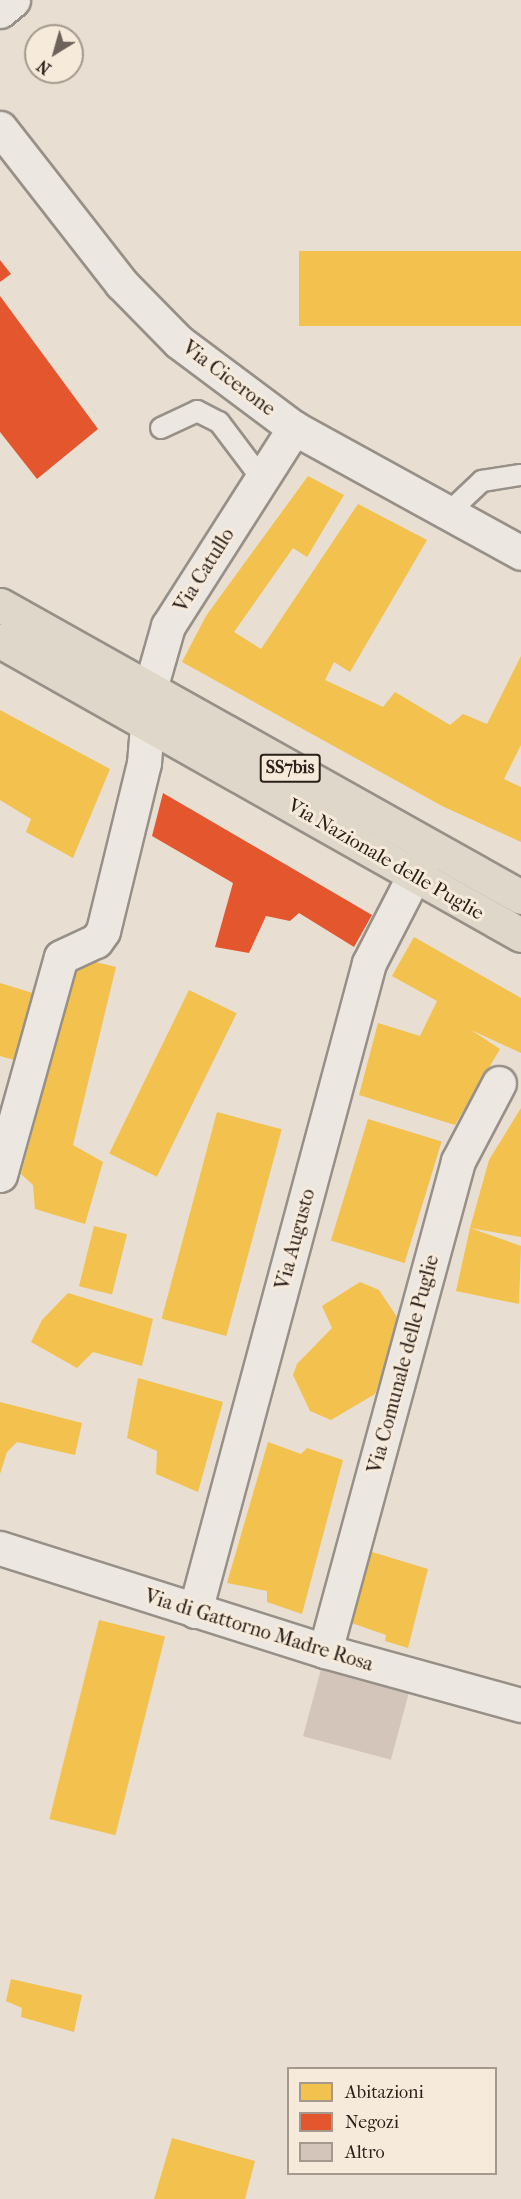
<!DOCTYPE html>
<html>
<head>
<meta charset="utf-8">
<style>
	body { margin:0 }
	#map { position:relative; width:521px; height:2199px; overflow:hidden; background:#e8ded1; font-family:"IM FELL French Canon",serif }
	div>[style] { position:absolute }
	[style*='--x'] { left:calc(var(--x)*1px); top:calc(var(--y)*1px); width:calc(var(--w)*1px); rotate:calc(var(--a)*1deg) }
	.homes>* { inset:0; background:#f2c14e; transform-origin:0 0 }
	.shops>* { inset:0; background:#e4572e }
	.building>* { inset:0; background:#d3c5b9; transform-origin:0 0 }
	.roads { filter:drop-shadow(2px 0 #979088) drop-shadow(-2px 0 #979088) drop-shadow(0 2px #979088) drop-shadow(0 -2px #979088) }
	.service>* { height:20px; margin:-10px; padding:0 10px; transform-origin:10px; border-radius:10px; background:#ece7e1 }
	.minor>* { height:33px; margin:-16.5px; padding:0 16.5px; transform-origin:16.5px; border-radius:16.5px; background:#ece7e1 }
	.tertiary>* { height:33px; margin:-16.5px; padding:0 16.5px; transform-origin:16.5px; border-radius:16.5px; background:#ece7e1 }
	.primary>* { height:33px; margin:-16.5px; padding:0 16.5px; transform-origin:16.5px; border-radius:16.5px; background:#e0d7cb }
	span { translate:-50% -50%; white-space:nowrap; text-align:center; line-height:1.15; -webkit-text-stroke:6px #f6eadb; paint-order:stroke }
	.shield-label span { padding:2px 4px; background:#f6eadb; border:2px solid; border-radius:4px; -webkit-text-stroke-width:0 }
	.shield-label { font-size:18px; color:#2b201a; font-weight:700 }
	.street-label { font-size:20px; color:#2b201a }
	.legend { position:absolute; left:287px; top:2067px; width:210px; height:108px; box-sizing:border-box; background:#f6eadb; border:2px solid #a5998e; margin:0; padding:8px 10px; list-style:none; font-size:18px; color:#2b201a }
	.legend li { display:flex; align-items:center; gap:12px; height:30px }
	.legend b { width:30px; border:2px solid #a5998e }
	.north { position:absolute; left:24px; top:24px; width:60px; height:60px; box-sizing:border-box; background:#f6eadb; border:2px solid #a5998e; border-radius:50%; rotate:217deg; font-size:16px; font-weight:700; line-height:24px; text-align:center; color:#2b201a }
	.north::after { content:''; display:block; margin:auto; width:21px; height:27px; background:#6d625a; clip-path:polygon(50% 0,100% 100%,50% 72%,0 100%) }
</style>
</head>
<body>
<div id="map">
	<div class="homes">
		<div style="left:521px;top:251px;width:75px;height:222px;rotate:90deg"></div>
		<div style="clip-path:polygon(308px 476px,344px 495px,307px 557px,293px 548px,234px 632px,261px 649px,358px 504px,427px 540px,350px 672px,334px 662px,325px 680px,383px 707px,395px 692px,450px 725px,463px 714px,487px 724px,521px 656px,521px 745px,504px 779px,521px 787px,521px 842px,442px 806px,182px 662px,206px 616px)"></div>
		<div style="clip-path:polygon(0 710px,110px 769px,73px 858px,26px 832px,31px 819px,0 800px)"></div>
		<div style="clip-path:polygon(414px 937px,521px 998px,521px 1053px,471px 1030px,500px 1049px,455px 1125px,359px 1095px,378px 1023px,420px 1036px,437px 1001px,392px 976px)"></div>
		<div style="clip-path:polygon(79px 958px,116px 967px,73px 1145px,103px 1162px,85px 1224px,35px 1209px,33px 1185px,21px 1174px)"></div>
		<div style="clip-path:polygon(0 983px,36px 994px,18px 1061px,0 1056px)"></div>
		<div style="left:189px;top:990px;width:53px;height:182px;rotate:26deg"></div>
		<div style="clip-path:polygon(521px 1108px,521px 1237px,470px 1228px,521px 1246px,519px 1304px,456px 1291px,470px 1228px,489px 1160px)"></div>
		<div style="left:217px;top:1112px;width:67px;height:214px;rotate:15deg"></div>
		<div style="left:368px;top:1119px;width:77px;height:127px;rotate:17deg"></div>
		<div style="left:94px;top:1226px;width:34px;height:62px;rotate:14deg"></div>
		<div style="clip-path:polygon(360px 1282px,379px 1290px,401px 1323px,375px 1394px,331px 1420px,310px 1411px,293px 1375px,297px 1364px,332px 1328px,322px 1306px)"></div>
		<div style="clip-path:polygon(68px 1293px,153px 1319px,142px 1366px,93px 1352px,77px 1368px,31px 1342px,42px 1320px)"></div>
		<div style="clip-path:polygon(138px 1378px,223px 1402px,198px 1492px,156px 1474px,157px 1451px,127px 1438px)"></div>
		<div style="clip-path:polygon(0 1402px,82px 1423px,75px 1455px,17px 1442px,7px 1452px,0 1474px)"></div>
		<div style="clip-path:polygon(268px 1442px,301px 1454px,307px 1448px,343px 1460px,302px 1614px,267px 1602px,267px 1591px,227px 1583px)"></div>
		<div style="clip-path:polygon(359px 1548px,428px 1569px,408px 1648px,385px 1641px,386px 1635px,343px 1620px)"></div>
		<div style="left:99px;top:1620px;width:68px;height:205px;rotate:14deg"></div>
		<div style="clip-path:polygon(11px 1979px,82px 1995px,74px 2032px,21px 2017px,22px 2008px,6px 2001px)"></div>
		<div style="clip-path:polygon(172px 2138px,255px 2161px,245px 2199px,154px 2199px)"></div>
	</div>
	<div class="shops">
		<div style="clip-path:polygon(0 260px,11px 274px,0 282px)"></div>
		<div style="clip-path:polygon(0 296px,98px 429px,37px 479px,0 432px)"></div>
		<div style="clip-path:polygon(163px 793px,372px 915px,354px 947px,299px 913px,290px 921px,266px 916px,249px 953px,215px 947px,233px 883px,152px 836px)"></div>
	</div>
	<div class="building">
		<div style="left:324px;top:1658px;width:91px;height:81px;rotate:15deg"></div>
	</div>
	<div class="roads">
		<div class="service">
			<div style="--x:161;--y:428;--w:40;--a:-25"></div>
			<div style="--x:197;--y:411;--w:25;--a:27"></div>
			<div style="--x:219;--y:422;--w:71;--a:53"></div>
			<div style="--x:448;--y:513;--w:47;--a:-43.3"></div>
			<div style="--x:482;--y:481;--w:39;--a:-9"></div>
		</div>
		<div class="minor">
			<div style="--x:0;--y:128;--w:197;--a:52"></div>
			<div style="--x:121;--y:283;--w:83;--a:45.5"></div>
			<div style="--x:179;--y:342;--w:144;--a:36.8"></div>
			<div style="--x:294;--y:428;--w:259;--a:28.8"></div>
			<div style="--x:0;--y:1175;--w:226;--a:-74.4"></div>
			<div style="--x:61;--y:957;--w:38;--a:-25"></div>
			<div style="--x:96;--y:941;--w:12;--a:-55"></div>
			<div style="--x:103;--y:931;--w:173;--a:-76.3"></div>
			<div style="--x:144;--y:763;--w:74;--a:-85.4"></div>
			<div style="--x:150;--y:689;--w:66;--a:-74.1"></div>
			<div style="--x:168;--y:626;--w:235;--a:-57.5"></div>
			<div style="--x:0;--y:1548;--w:341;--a:17.6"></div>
			<div style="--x:325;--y:1651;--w:203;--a:15.4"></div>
			<div style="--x:195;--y:1611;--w:671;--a:-74.97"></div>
			<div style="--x:369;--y:963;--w:127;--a:-62.8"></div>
			<div style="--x:325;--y:1651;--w:508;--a:-74.81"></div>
			<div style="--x:458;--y:1161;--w:88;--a:-62.3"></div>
		</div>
		<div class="tertiary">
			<div style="--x:0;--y:11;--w:17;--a:-40"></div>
		</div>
		<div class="primary">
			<div style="--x:0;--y:605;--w:597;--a:29.27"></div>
			<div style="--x:0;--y:641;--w:598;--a:29.44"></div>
		</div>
	</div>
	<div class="shield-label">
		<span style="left:290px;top:768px">SS7bis</span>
	</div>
	<div class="street-label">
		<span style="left:229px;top:378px;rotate:37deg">Via Cicerone</span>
		<span style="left:204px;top:570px;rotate:-58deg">Via Catullo</span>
		<span style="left:386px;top:859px;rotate:30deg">Via Nazionale delle Puglie</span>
		<span style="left:295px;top:1239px;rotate:-75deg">Via Augusto</span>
		<span style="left:403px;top:1364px;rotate:-75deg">Via Comunale delle Puglie</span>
		<span style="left:259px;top:1630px;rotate:17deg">Via di Gattorno Madre Rosa</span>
	</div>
	<ul class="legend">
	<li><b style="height:16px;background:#f2c14e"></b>Abitazioni</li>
	<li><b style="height:16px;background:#e4572e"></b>Negozi</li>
	<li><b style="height:16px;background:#d3c5b9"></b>Altro</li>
	</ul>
	<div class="north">N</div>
</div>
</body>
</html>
